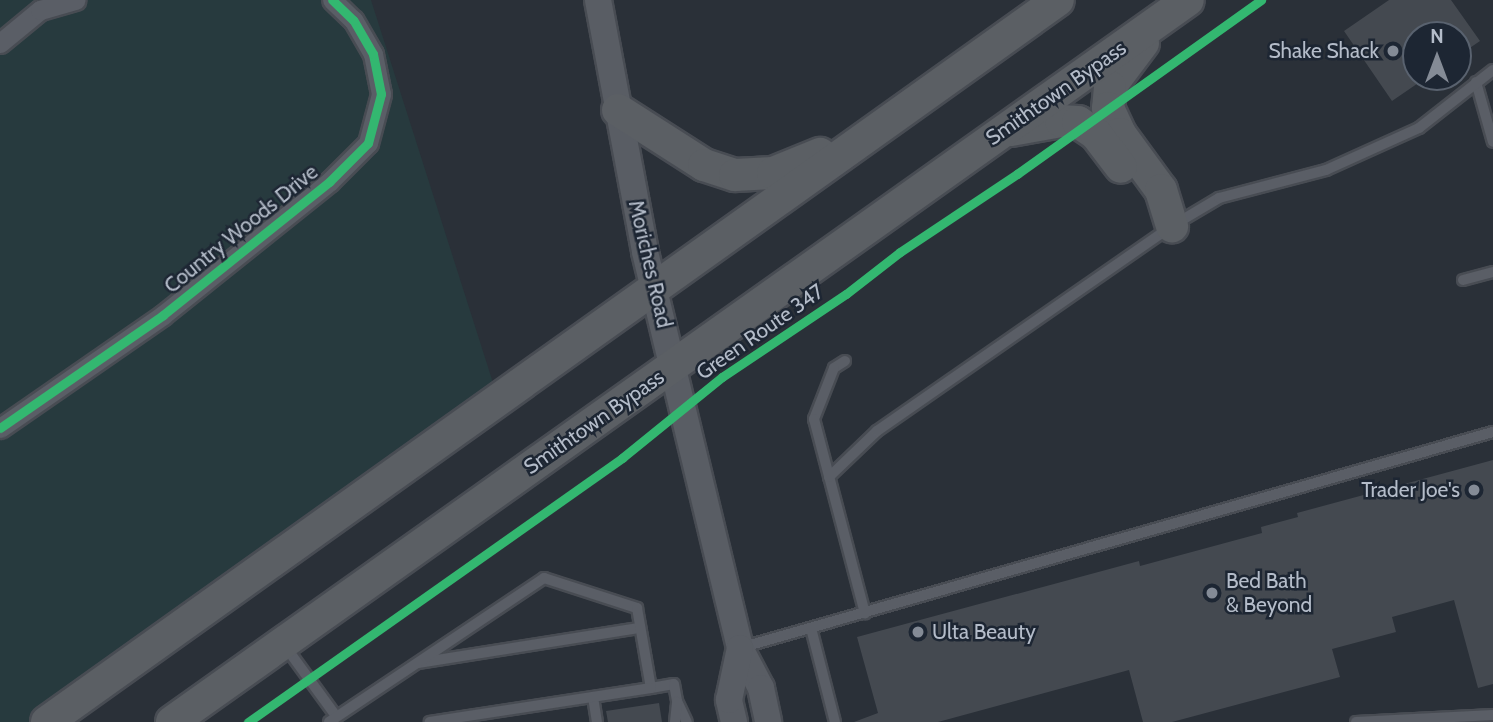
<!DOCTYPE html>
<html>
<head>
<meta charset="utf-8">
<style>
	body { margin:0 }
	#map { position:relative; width:1493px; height:722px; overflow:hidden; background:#2a3038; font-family:Cabin,sans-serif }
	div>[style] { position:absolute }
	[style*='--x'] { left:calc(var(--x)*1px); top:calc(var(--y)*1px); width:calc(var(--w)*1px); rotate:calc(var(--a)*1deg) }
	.green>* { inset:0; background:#273a3e }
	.building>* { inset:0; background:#444950 }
	.roads { filter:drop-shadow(2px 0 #484c53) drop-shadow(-2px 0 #484c53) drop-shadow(0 2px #484c53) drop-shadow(0 -2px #484c53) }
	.service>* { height:10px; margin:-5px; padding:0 5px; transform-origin:5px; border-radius:5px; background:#5a5e66 }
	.minor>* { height:19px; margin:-9.5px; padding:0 9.5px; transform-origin:9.5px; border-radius:9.5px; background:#5a5e66 }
	.secondary>* { height:26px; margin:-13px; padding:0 13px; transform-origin:13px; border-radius:13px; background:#595d64 }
	.trunk>* { height:32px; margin:-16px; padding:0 16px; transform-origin:16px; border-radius:16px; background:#5b5f64 }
	.cycleway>* { height:9px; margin:-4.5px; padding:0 4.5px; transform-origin:4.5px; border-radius:4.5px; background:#33b770 }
	.dots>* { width:19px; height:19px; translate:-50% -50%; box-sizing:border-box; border:4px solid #1d2633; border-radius:50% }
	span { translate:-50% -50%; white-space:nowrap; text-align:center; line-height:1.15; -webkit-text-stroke:5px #1d2633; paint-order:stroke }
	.poi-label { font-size:21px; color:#b4bcc9 }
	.right { translate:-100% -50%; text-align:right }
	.left { translate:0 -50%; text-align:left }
	.street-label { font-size:21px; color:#b4bcc9 }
	.north { position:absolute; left:1402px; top:21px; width:70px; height:70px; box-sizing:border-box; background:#1d2633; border:2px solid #59626f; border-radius:50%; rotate:0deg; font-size:19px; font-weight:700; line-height:28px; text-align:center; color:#b4bcc9 }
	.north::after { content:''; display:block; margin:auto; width:24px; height:32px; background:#848b96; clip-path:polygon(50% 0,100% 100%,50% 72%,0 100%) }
</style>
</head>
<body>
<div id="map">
	<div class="green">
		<div style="clip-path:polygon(0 0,371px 0,495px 389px,60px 722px,0 722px)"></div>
	</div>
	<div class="building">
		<div style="clip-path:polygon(1389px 0,1451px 0,1480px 41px,1458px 56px,1458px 35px,1416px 35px,1416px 77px,1427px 77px,1392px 101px,1344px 31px)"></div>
		<div style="clip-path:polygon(1493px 460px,1493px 684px,1478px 688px,1454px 600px,1392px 617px,1396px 632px,1332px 649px,1340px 677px,1172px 722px,1143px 722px,1129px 670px,938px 722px,854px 722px,878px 713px,857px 637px,1139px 561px,1140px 566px,1262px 533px,1261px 527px,1298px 517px,1297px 513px)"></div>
		<div style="clip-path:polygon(659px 703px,662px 722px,608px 722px,606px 711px)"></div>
	</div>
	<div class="roads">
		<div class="service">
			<div style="--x:1476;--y:82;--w:62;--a:74.2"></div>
			<div style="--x:1463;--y:280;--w:31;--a:-15"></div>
			<div style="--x:845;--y:361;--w:13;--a:148"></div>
			<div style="--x:834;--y:368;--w:55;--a:111.4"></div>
			<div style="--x:814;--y:419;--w:201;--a:75.3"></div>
			<div style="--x:829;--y:477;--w:66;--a:-43.8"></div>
			<div style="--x:877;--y:431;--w:359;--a:-34.8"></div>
			<div style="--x:1172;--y:226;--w:55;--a:-30.8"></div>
			<div style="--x:1219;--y:198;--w:111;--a:-14.7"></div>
			<div style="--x:1326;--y:170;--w:102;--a:-24.3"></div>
			<div style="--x:1419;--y:128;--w:94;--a:-38.1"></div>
			<div style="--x:811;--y:628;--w:97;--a:75.7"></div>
			<div style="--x:285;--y:646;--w:87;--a:53.9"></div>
			<div style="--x:740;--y:648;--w:783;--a:-16.01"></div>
			<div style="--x:418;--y:663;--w:225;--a:-9"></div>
			<div style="--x:651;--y:688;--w:23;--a:-10"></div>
			<div style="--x:674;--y:684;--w:17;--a:80"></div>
			<div style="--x:677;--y:701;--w:23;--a:65"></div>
			<div style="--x:593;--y:697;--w:25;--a:81"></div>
			<div style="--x:329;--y:722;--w:259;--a:-33.8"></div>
			<div style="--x:544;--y:578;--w:98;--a:17.9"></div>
			<div style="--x:637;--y:608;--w:81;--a:80.1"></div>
			<div style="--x:651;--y:688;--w:224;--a:171.3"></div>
			<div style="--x:675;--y:722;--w:20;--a:-84"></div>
			<div style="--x:1356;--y:722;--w:137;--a:-2.9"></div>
		</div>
		<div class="minor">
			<div style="--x:0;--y:43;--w:52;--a:-39.5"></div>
			<div style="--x:40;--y:10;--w:37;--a:-16"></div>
			<div style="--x:0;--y:428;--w:198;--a:-34.7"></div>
			<div style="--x:163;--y:315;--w:213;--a:-38.7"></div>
			<div style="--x:329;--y:182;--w:55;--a:-45"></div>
			<div style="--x:368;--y:143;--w:51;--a:-75.1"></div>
			<div style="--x:381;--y:94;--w:41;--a:-101.3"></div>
			<div style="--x:373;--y:54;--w:39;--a:-120"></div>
			<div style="--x:353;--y:20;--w:29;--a:-136"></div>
		</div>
		<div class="secondary">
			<div style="--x:598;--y:0;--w:256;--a:79.4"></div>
			<div style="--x:645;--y:252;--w:407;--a:76.5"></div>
			<div style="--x:740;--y:648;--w:45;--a:62.3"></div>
			<div style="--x:761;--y:688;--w:35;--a:78"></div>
			<div style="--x:734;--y:722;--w:23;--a:-103"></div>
			<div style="--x:729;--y:700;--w:53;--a:-78.1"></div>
		</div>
		<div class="trunk">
			<div style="--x:1143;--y:43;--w:55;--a:126.9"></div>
			<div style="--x:1110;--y:87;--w:21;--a:95"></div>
			<div style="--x:1108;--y:108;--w:29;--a:65"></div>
			<div style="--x:1120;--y:134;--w:69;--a:53.8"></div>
			<div style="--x:1161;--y:190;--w:38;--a:73"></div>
			<div style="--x:618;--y:110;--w:102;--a:32.6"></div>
			<div style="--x:704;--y:165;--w:33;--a:18"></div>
			<div style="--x:735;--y:175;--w:38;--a:-3"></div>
			<div style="--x:773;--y:173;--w:51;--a:-22"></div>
			<div style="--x:1011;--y:130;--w:51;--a:-10.2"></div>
			<div style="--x:1061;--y:121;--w:17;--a:3"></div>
			<div style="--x:1078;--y:122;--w:22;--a:34"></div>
			<div style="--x:1096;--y:134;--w:41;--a:52.9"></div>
			<div style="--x:47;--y:722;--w:1242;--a:-35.53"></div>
			<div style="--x:172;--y:722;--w:1246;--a:-35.4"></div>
		</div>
	</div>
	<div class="cycleway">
		<div style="--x:0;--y:428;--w:198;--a:-34.7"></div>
		<div style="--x:163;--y:315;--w:213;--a:-38.7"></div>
		<div style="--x:329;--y:182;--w:55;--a:-45"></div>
		<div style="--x:368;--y:143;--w:51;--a:-75.1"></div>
		<div style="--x:381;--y:94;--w:41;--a:-101.3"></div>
		<div style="--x:373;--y:54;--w:39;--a:-120"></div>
		<div style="--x:353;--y:20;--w:29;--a:-136"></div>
		<div style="--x:248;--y:722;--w:458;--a:-35.2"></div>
		<div style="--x:622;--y:458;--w:129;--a:-39"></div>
		<div style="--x:722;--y:377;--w:149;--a:-33.8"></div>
		<div style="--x:846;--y:294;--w:68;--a:-37.9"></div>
		<div style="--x:900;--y:252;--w:141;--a:-33.7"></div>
		<div style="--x:1017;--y:174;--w:300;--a:-35.5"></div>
	</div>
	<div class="dots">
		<div style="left:1393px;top:51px;background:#848b96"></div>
		<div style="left:1474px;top:490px;background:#848b96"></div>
		<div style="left:1212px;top:593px;background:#848b96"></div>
		<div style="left:918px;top:632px;background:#848b96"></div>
	</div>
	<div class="poi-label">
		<span class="right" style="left:1379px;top:51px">Shake Shack</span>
		<span class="right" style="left:1460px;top:490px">Trader Joe's</span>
		<span class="left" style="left:1226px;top:593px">Bed Bath<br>&amp; Beyond</span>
		<span class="left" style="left:932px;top:632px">Ulta Beauty</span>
	</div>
	<div class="street-label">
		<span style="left:1056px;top:93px;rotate:-35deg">Smithtown Bypass</span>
		<span style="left:241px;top:229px;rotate:-39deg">Country Woods Drive</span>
		<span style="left:650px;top:264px;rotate:77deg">Moriches Road</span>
		<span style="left:760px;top:332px;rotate:-35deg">Green Route 347</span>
		<span style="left:594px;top:422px;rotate:-35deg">Smithtown Bypass</span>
	</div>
	<div class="north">N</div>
</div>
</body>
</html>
